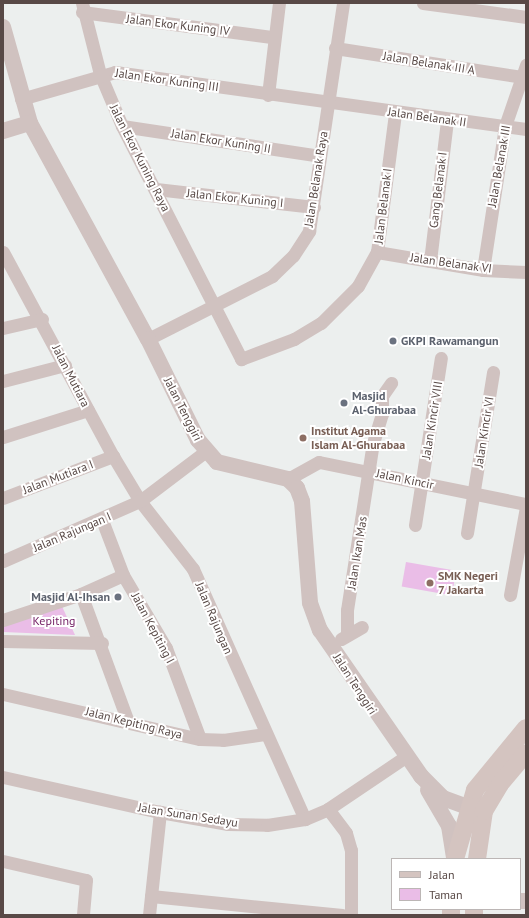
<!DOCTYPE html>
<html>
<head>
<meta charset="utf-8">
<style>
	body { margin:0 }
	#map { position:relative; width:529px; height:918px; overflow:hidden; background:#ecefee; font-family:"PT Sans",sans-serif }
	div>[style] { position:absolute }
	[style*='--x'] { left:calc(var(--x)*1px); top:calc(var(--y)*1px); width:calc(var(--w)*1px); rotate:calc(var(--a)*1deg) }
	.green>* { inset:0; background:#eabde7; transform-origin:0 0 }
	.minor>* { height:13px; margin:-6.5px; padding:0 6.5px; transform-origin:6.5px; border-radius:6.5px; background:#d0c2c0 }
	.tertiary>* { height:16px; margin:-8px; padding:0 8px; transform-origin:8px; border-radius:8px; background:#d0c2c0 }
	.secondary>* { height:18px; margin:-9px; padding:0 9px; transform-origin:9px; border-radius:9px; background:#d4c4c0 }
	.dots>* { width:11px; height:11px; translate:-50% -50%; box-sizing:border-box; border:2px solid #fff; border-radius:50% }
	span { translate:-50% -50%; white-space:nowrap; text-align:center; line-height:1.15; -webkit-text-stroke:4px #fff; paint-order:stroke }
	.street-label { font-size:12px; color:#584946 }
	.worship-label { font-size:12px; color:#5b616d; font-weight:700 }
	.left { translate:0 -50%; text-align:left }
	.right { translate:-100% -50%; text-align:right }
	.education-label { font-size:12px; color:#785e54; font-weight:700 }
	.park-label { font-size:12px; color:#721d63 }
	.frame { position:absolute; inset:0; border:4px solid #584946; pointer-events:none }
	.legend { position:absolute; left:391px; top:858px; width:130px; height:52px; box-sizing:border-box; background:#fff; border:1px solid #bcb6b5; margin:0; padding:5px 7px; list-style:none; font-size:12px; color:#584946 }
	.legend li { display:flex; align-items:center; gap:8px; height:20px }
	.legend b { width:20px; border:1px solid #bcb6b5 }
</style>
</head>
<body>
<div id="map">
	<div class="green">
		<div style="left:406px;top:562px;width:51px;height:25px;rotate:10deg"></div>
		<div style="clip-path:polygon(61px 604px,75px 635px,3px 632px,3px 626px)"></div>
	</div>
	<div class="minor">
		<div style="--x:82;--y:3;--w:73;--a:75.8"></div>
		<div style="--x:100;--y:74;--w:56;--a:67.1"></div>
		<div style="--x:122;--y:126;--w:262;--a:62.9"></div>
		<div style="--x:241;--y:359;--w:57;--a:-20.7"></div>
		<div style="--x:294;--y:339;--w:31;--a:-31"></div>
		<div style="--x:321;--y:323;--w:52;--a:-45"></div>
		<div style="--x:358;--y:286;--w:39;--a:-61"></div>
		<div style="--x:377;--y:252;--w:140;--a:-82.6"></div>
		<div style="--x:423;--y:3;--w:104;--a:7.7"></div>
		<div style="--x:82;--y:12;--w:193;--a:7.5"></div>
		<div style="--x:335;--y:48;--w:189;--a:8.8"></div>
		<div style="--x:268;--y:95;--w:93;--a:-83.2"></div>
		<div style="--x:21;--y:99;--w:98;--a:-16"></div>
		<div style="--x:115;--y:72;--w:415;--a:7.9"></div>
		<div style="--x:122;--y:126;--w:200;--a:8.6"></div>
		<div style="--x:156;--y:189;--w:159;--a:6.5"></div>
		<div style="--x:3;--y:252;--w:232;--a:61.7"></div>
		<div style="--x:113;--y:456;--w:52;--a:59"></div>
		<div style="--x:140;--y:501;--w:86;--a:52.1"></div>
		<div style="--x:193;--y:569;--w:274;--a:65.9"></div>
		<div style="--x:377;--y:252;--w:108;--a:9.6"></div>
		<div style="--x:483;--y:270;--w:43;--a:2.7"></div>
		<div style="--x:430;--y:261;--w:142;--a:-83.1"></div>
		<div style="--x:483;--y:270;--w:146;--a:-81.3"></div>
		<div style="--x:505;--y:126;--w:65;--a:-71"></div>
		<div style="--x:3;--y:328;--w:40;--a:-13"></div>
		<div style="--x:148;--y:339;--w:139;--a:-26.9"></div>
		<div style="--x:272;--y:276;--w:29;--a:-44"></div>
		<div style="--x:293;--y:256;--w:30;--a:-57"></div>
		<div style="--x:309;--y:231;--w:231;--a:-81.5"></div>
		<div style="--x:3;--y:381;--w:64;--a:-14.5"></div>
		<div style="--x:3;--y:437;--w:89;--a:-17.6"></div>
		<div style="--x:288;--y:479;--w:35;--a:-29"></div>
		<div style="--x:319;--y:462;--w:211;--a:11.5"></div>
		<div style="--x:3;--y:498;--w:118;--a:-20.9"></div>
		<div style="--x:102;--y:520;--w:59;--a:69.1"></div>
		<div style="--x:123;--y:575;--w:85;--a:59.5"></div>
		<div style="--x:166;--y:648;--w:97;--a:69.5"></div>
		<div style="--x:415;--y:525;--w:169;--a:-81.2"></div>
		<div style="--x:467;--y:533;--w:163;--a:-80.8"></div>
		<div style="--x:3;--y:561;--w:150;--a:-23.7"></div>
		<div style="--x:140;--y:501;--w:83;--a:-37.1"></div>
		<div style="--x:81;--y:594;--w:136;--a:69.8"></div>
		<div style="--x:510;--y:595;--w:89;--a:-79.7"></div>
		<div style="--x:3;--y:620;--w:82;--a:-18.4"></div>
		<div style="--x:81;--y:594;--w:46;--a:-24.3"></div>
		<div style="--x:347;--y:635;--w:25;--a:-90"></div>
		<div style="--x:347;--y:610;--w:169;--a:-81.2"></div>
		<div style="--x:373;--y:443;--w:30;--a:-73"></div>
		<div style="--x:382;--y:414;--w:18;--a:-90"></div>
		<div style="--x:382;--y:396;--w:16;--a:-55"></div>
		<div style="--x:341;--y:639;--w:24;--a:-30"></div>
		<div style="--x:3;--y:641;--w:99;--a:1.2"></div>
		<div style="--x:3;--y:694;--w:202;--a:12.9"></div>
		<div style="--x:200;--y:739;--w:23;--a:2"></div>
		<div style="--x:223;--y:740;--w:42;--a:-8.1"></div>
		<div style="--x:3;--y:777;--w:161;--a:12.6"></div>
		<div style="--x:160;--y:812;--w:69;--a:10"></div>
		<div style="--x:228;--y:824;--w:39;--a:1"></div>
		<div style="--x:267;--y:825;--w:38;--a:-9"></div>
		<div style="--x:305;--y:819;--w:25;--a:-23"></div>
		<div style="--x:328;--y:809;--w:93;--a:-34"></div>
		<div style="--x:328;--y:809;--w:30;--a:53"></div>
		<div style="--x:346;--y:833;--w:18;--a:74"></div>
		<div style="--x:351;--y:850;--w:65;--a:90"></div>
		<div style="--x:3;--y:861;--w:85;--a:12.9"></div>
		<div style="--x:86;--y:880;--w:35;--a:95"></div>
		<div style="--x:151;--y:896;--w:192;--a:5.7"></div>
		<div style="--x:149;--y:915;--w:104;--a:-83.9"></div>
	</div>
	<div class="tertiary">
		<div style="--x:3;--y:27;--w:100;--a:74.3"></div>
		<div style="--x:30;--y:123;--w:246;--a:61.4"></div>
		<div style="--x:148;--y:339;--w:113;--a:63.7"></div>
		<div style="--x:198;--y:440;--w:29;--a:49"></div>
		<div style="--x:217;--y:462;--w:73;--a:13.5"></div>
		<div style="--x:288;--y:479;--w:13;--a:45"></div>
		<div style="--x:297;--y:488;--w:14;--a:69"></div>
		<div style="--x:302;--y:501;--w:102;--a:85.5"></div>
		<div style="--x:310;--y:603;--w:29;--a:70"></div>
		<div style="--x:320;--y:630;--w:178;--a:55.3"></div>
		<div style="--x:421;--y:776;--w:31;--a:45"></div>
		<div style="--x:443;--y:798;--w:29;--a:20"></div>
		<div style="--x:3;--y:131;--w:28;--a:-17"></div>
		<div style="--x:428;--y:790;--w:42;--a:59.7"></div>
		<div style="--x:449;--y:826;--w:33;--a:81"></div>
		<div style="--x:520;--y:901;--w:6;--a:0"></div>
	</div>
	<div class="secondary">
		<div style="--x:455;--y:859;--w:72;--a:-73.8"></div>
		<div style="--x:475;--y:790;--w:80;--a:-50.6"></div>
		<div style="--x:477;--y:859;--w:49;--a:-81.7"></div>
		<div style="--x:484;--y:811;--w:31;--a:-59"></div>
		<div style="--x:500;--y:784;--w:40;--a:-50"></div>
		<div style="--x:451;--y:915;--w:6;--a:-90"></div>
		<div style="--x:474;--y:915;--w:6;--a:-90"></div>
	</div>
	<div class="dots">
		<div style="left:393px;top:341px;background:#6b7280"></div>
		<div style="left:344px;top:403px;background:#6b7280"></div>
		<div style="left:303px;top:438px;background:#8d6e63"></div>
		<div style="left:430px;top:583px;background:#8d6e63"></div>
		<div style="left:118px;top:597px;background:#6b7280"></div>
	</div>
	<div class="street-label">
		<span style="left:178px;top:25px;rotate:7deg">Jalan Ekor Kuning IV</span>
		<span style="left:429px;top:63px;rotate:9deg">Jalan Belanak III A</span>
		<span style="left:167px;top:80px;rotate:8deg">Jalan Ekor Kuning III</span>
		<span style="left:427px;top:117px;rotate:8deg">Jalan Belanak II</span>
		<span style="left:221px;top:141px;rotate:9deg">Jalan Ekor Kuning II</span>
		<span style="left:140px;top:158px;rotate:63deg">Jalan Ekor Kuning Raya</span>
		<span style="left:499px;top:166px;rotate:-80deg">Jalan Belanak III</span>
		<span style="left:316px;top:179px;rotate:-81deg">Jalan Belanak Raya</span>
		<span style="left:438px;top:190px;rotate:-83deg">Gang Belanak I</span>
		<span style="left:235px;top:198px;rotate:6deg">Jalan Ekor Kuning I</span>
		<span style="left:383px;top:206px;rotate:-83deg">Jalan Belanak I</span>
		<span style="left:451px;top:263px;rotate:8deg">Jalan Belanak VI</span>
		<span style="left:71px;top:376px;rotate:63deg">Jalan Mutiara</span>
		<span style="left:183px;top:409px;rotate:63deg">Jalan Tenggiri</span>
		<span style="left:432px;top:420px;rotate:-81deg">Jalan Kincir VIII</span>
		<span style="left:484px;top:432px;rotate:-81deg">Jalan Kincir VI</span>
		<span style="left:58px;top:477px;rotate:-21deg">Jalan Mutiara I</span>
		<span style="left:405px;top:479px;rotate:12deg">Jalan Kincir</span>
		<span style="left:72px;top:532px;rotate:-23deg">Jalan Rajungan I</span>
		<span style="left:357px;top:553px;rotate:-81deg">Jalan Ikan Mas</span>
		<span style="left:214px;top:618px;rotate:67deg">Jalan Rajungan</span>
		<span style="left:153px;top:628px;rotate:62deg">Jalan Kepiting I</span>
		<span style="left:355px;top:684px;rotate:57deg">Jalan Tenggiri</span>
		<span style="left:134px;top:723px;rotate:14deg">Jalan Kepiting Raya</span>
		<span style="left:188px;top:815px;rotate:9deg">Jalan Sunan Sedayu</span>
	</div>
	<div class="worship-label">
		<span class="left" style="left:401px;top:341px">GKPI Rawamangun</span>
		<span class="left" style="left:352px;top:403px">Masjid<br>Al-Ghurabaa</span>
		<span class="right" style="left:110px;top:597px">Masjid Al-Ihsan</span>
	</div>
	<div class="education-label">
		<span class="left" style="left:311px;top:438px">Institut Agama<br>Islam Al-Ghurabaa</span>
		<span class="left" style="left:438px;top:583px">SMK Negeri<br>7 Jakarta</span>
	</div>
	<div class="park-label">
		<span style="left:54px;top:621px">Kepiting</span>
	</div>
	<div class="frame"></div>
	<ul class="legend">
	<li><b style="height:5px;background:#d4c4c0"></b>Jalan</li>
	<li><b style="height:11px;background:#eabde7"></b>Taman</li>
	</ul>
</div>
</body>
</html>
